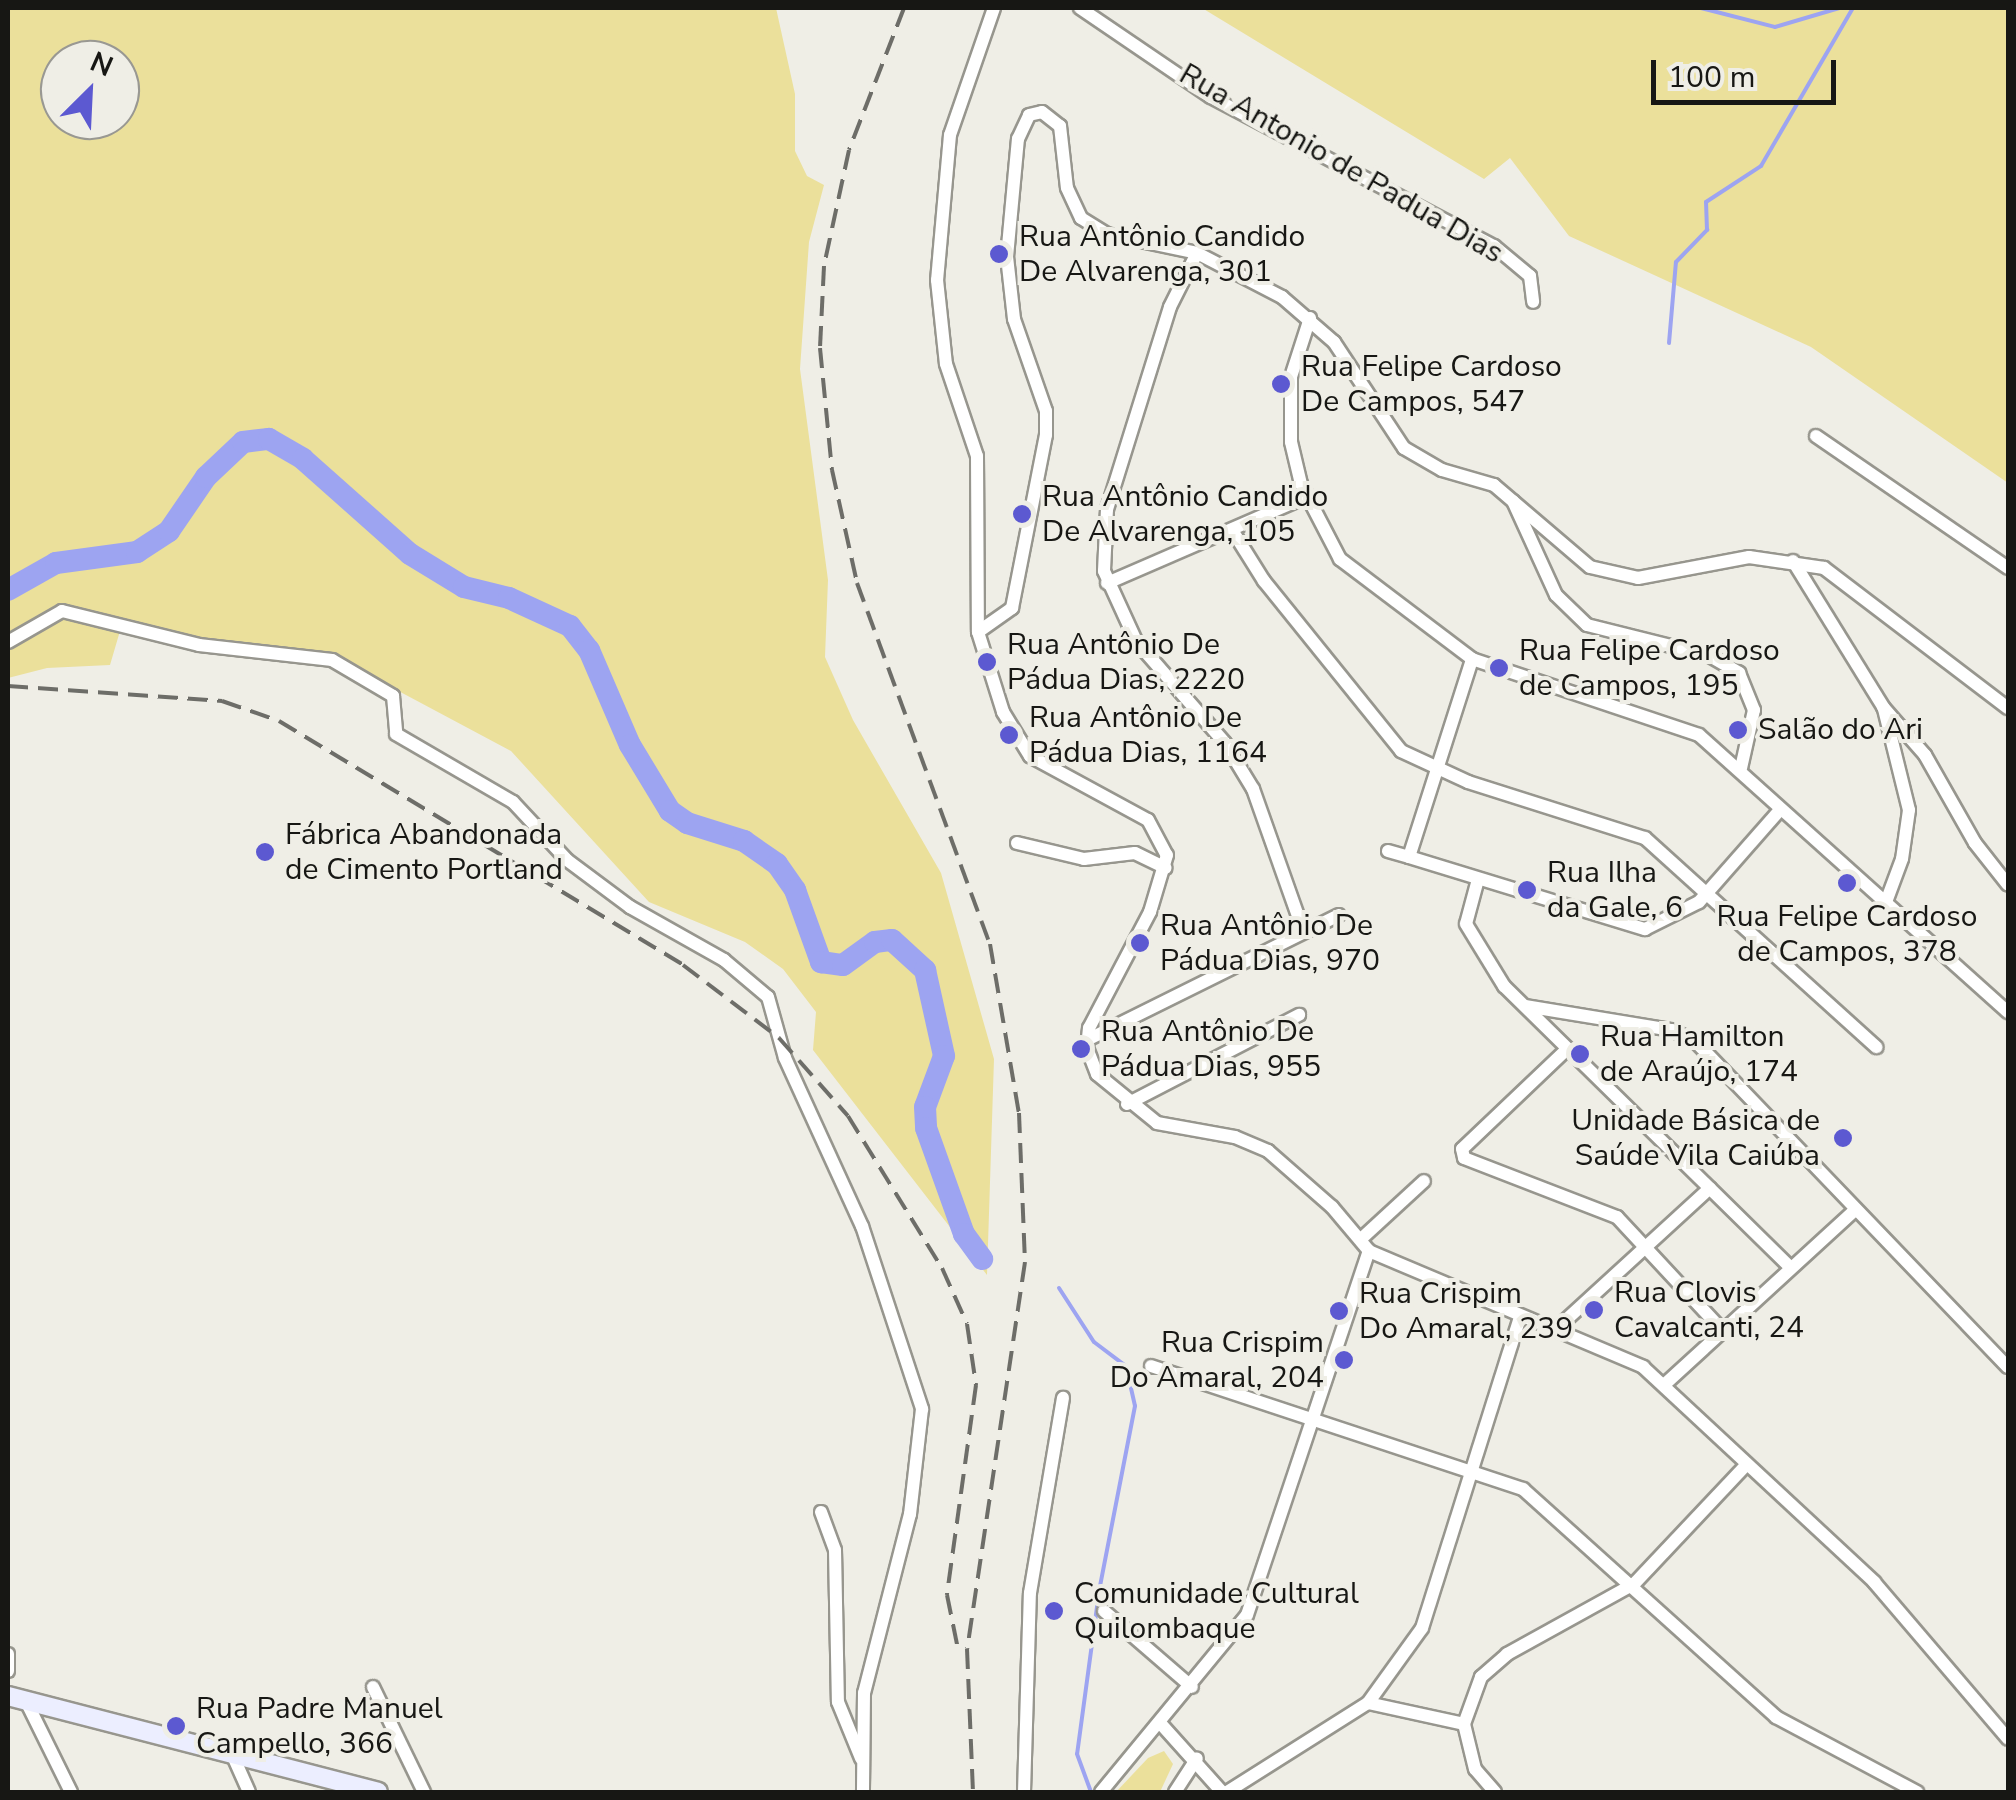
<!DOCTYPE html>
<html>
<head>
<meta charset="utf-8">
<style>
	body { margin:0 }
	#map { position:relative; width:2016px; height:1800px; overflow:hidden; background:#efeee6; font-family:"Nunito Sans",sans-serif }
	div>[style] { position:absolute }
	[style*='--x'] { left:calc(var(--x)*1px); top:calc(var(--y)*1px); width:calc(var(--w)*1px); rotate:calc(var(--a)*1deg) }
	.green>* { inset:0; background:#ebe09b }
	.stream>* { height:4px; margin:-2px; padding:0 2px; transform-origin:2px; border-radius:2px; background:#9da4f1 }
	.river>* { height:22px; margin:-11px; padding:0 11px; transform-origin:11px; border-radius:11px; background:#9da4f1 }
	.roads { filter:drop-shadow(2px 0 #97968e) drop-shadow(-2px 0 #97968e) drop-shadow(0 2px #97968e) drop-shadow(0 -2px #97968e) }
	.minor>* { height:12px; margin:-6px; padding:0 6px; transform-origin:6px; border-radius:6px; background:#fff }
	.secondary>* { height:18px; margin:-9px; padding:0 9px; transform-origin:9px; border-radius:9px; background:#eceeff }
	.rail>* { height:4px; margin-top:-2px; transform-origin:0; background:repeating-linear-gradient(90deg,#6d6d68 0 20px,transparent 0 30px) }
	.dots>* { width:28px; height:28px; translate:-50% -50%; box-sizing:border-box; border:5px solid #efeee6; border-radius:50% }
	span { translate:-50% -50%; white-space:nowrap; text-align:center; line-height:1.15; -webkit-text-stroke:8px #efeee6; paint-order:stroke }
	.street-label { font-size:30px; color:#171714 }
	.poi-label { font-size:30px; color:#171714 }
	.left { translate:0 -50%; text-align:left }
	.right { translate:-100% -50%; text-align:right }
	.frame { position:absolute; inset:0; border:10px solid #171714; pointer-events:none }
	.north { position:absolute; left:40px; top:40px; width:100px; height:100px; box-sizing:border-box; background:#efeee6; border:2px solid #999892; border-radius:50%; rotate:24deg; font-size:28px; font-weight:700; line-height:40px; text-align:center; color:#171714 }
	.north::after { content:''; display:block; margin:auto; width:35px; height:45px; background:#5c59d1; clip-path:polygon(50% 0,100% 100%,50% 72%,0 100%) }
	.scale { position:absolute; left:1651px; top:60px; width:185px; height:45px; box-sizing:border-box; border:5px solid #171714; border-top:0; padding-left:12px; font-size:30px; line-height:35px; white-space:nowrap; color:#171714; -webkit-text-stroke:8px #efeee6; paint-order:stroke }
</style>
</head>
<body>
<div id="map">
	<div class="green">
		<div style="clip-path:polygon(evenodd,8px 8px,776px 8px,795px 94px,795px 151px,807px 176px,824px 185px,809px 242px,800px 369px,828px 580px,825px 657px,853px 720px,941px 873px,994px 1059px,987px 1275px,813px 1050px,816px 1012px,783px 969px,745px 942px,649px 902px,511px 751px,376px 679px,303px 651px,213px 641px,133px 622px,120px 631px,110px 665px,47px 668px,8px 678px,8px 8px,60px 60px,120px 60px,120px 120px,60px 120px,60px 60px)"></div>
		<div style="clip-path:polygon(1202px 8px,2008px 8px,2008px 483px,1811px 347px,1569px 236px,1510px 158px,1484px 179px)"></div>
		<div style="clip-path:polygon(1164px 1751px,1173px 1764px,1160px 1792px,1116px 1792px,1148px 1758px)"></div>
	</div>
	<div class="stream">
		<div style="--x:1701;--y:8;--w:76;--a:14.4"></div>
		<div style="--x:1775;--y:27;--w:67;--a:-16.5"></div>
		<div style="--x:1669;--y:343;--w:81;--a:-85.1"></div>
		<div style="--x:1676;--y:262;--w:45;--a:-45.9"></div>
		<div style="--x:1707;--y:230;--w:28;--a:-92"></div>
		<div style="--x:1706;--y:202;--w:66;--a:-33.2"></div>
		<div style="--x:1761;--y:166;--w:183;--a:-59.8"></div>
		<div style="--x:1059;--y:1288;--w:64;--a:57.1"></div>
		<div style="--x:1094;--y:1342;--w:40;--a:37"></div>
		<div style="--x:1126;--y:1366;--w:41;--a:77.3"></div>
		<div style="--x:1135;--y:1406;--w:189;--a:101"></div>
		<div style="--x:1099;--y:1592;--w:163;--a:97.7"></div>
		<div style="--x:1077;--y:1754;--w:40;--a:69.8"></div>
	</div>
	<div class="river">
		<div style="--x:8;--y:590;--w:55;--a:-29.4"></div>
		<div style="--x:56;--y:563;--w:82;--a:-7.7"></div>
		<div style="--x:137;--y:552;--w:38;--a:-33"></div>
		<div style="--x:169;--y:531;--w:65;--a:-55.6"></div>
		<div style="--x:206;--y:477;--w:51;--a:-43.4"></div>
		<div style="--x:243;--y:442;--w:26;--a:-7"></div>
		<div style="--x:269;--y:439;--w:39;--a:30"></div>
		<div style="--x:303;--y:459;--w:143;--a:41.6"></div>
		<div style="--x:410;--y:554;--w:63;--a:31.4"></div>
		<div style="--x:464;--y:587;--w:46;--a:13.7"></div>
		<div style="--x:509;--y:598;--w:67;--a:24.7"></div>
		<div style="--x:570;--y:626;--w:31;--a:52"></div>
		<div style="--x:589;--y:650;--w:103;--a:66.7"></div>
		<div style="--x:630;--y:745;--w:77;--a:58.8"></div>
		<div style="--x:670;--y:811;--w:21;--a:35"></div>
		<div style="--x:687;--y:823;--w:60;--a:17.5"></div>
		<div style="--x:744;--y:841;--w:40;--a:34.9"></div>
		<div style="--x:777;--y:864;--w:32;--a:55"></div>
		<div style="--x:795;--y:890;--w:77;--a:70.1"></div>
		<div style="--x:821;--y:962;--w:22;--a:8"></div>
		<div style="--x:843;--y:965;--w:39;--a:-36"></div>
		<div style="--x:875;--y:942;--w:17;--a:-7"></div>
		<div style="--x:892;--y:940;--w:45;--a:42.3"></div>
		<div style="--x:925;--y:970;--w:88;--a:77.5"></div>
		<div style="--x:944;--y:1056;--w:54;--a:110.4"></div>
		<div style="--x:925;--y:1107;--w:21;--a:87"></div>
		<div style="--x:926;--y:1128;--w:113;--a:70.3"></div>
		<div style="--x:964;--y:1234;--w:31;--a:54"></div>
	</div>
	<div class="roads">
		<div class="minor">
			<div style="--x:994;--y:8;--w:134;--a:109.1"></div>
			<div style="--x:950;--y:135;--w:146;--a:95.1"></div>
			<div style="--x:937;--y:280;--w:84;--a:83.9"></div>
			<div style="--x:946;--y:364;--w:97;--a:71.4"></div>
			<div style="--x:977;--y:456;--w:176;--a:89.7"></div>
			<div style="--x:978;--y:632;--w:84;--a:72.6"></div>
			<div style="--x:1003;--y:712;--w:52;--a:58.5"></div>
			<div style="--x:1030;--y:756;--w:134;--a:28.5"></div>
			<div style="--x:1148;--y:820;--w:40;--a:62"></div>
			<div style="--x:1167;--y:855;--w:59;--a:106.6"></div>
			<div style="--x:1150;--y:912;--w:131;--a:117.7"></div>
			<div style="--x:1089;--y:1028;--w:20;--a:96"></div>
			<div style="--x:1087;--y:1048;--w:28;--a:69"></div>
			<div style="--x:1097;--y:1074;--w:77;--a:39.2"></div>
			<div style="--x:1157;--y:1123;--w:79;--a:10.2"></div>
			<div style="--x:1235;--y:1137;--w:36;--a:23"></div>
			<div style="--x:1268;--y:1151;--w:85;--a:41.2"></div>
			<div style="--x:1332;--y:1207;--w:57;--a:49.9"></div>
			<div style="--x:1369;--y:1251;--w:298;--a:22.9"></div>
			<div style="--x:1643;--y:1367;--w:316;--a:42.9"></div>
			<div style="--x:1874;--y:1582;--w:206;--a:49.5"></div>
			<div style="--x:1080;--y:8;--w:158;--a:34.2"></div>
			<div style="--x:1211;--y:97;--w:320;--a:27.8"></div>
			<div style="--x:1494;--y:246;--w:47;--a:39.8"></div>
			<div style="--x:1530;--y:276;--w:26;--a:83"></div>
			<div style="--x:1197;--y:253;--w:60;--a:116.6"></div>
			<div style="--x:1170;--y:307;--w:212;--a:107.3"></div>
			<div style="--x:1107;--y:509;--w:62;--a:92.8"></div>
			<div style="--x:1104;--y:571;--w:77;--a:65.4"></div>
			<div style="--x:1136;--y:641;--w:135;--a:48.9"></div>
			<div style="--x:1225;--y:743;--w:54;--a:58.7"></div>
			<div style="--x:1253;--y:789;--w:150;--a:70.5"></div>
			<div style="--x:1310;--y:318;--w:62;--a:107.9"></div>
			<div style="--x:1291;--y:377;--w:65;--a:90"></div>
			<div style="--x:1291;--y:442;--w:43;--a:76.6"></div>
			<div style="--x:1301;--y:484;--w:85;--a:62.5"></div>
			<div style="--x:1340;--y:559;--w:166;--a:37.1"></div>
			<div style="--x:1472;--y:659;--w:239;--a:18.5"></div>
			<div style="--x:1699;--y:735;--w:415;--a:41.9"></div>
			<div style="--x:1816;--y:436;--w:233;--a:34.5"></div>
			<div style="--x:1513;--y:501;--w:103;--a:65.4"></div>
			<div style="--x:1556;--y:595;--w:43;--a:44.1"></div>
			<div style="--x:1587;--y:625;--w:127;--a:14.1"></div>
			<div style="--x:1710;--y:656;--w:34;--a:30"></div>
			<div style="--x:1739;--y:673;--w:40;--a:68"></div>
			<div style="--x:1754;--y:710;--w:59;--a:102.6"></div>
			<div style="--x:1232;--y:530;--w:60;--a:57.9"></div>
			<div style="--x:1264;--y:581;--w:218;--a:51.1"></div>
			<div style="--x:1401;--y:751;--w:74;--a:24.8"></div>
			<div style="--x:1468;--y:782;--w:186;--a:17.6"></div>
			<div style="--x:1645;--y:838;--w:312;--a:42.1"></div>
			<div style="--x:1793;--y:561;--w:172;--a:58.3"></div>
			<div style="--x:1883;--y:707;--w:64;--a:48.8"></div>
			<div style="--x:1925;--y:755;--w:101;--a:60.4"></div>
			<div style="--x:1975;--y:843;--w:53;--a:51.8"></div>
			<div style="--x:1107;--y:583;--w:217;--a:-23.4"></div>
			<div style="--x:978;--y:632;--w:42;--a:-35.2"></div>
			<div style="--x:1012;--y:608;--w:176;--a:-78.9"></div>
			<div style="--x:1046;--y:435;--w:24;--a:-90"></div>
			<div style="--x:1046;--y:411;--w:97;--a:-109.2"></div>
			<div style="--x:1014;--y:319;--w:62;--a:-96.4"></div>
			<div style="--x:1007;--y:257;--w:119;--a:-84.7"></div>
			<div style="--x:1018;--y:139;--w:26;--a:-65"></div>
			<div style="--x:1029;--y:115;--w:13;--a:-13"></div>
			<div style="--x:1042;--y:112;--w:23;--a:38"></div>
			<div style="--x:1060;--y:126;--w:62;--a:83.6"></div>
			<div style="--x:1067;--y:188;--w:33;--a:65"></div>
			<div style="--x:1081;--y:218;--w:31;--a:32"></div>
			<div style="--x:1107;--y:234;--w:92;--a:11.9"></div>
			<div style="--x:1197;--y:253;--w:96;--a:27.4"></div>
			<div style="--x:1282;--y:297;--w:69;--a:40.9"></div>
			<div style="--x:1334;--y:342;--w:127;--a:56.6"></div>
			<div style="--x:1404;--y:448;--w:44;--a:30.1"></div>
			<div style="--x:1442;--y:470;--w:54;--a:16.1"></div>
			<div style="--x:1494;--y:485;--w:126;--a:40.5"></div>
			<div style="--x:1590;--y:567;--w:49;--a:12.9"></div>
			<div style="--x:1638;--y:578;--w:113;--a:-10.7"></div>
			<div style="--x:1749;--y:557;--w:76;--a:8.3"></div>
			<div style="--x:1824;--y:568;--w:231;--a:37.3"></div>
			<div style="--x:8;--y:642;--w:62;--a:-29.9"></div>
			<div style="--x:62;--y:611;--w:141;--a:13.9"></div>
			<div style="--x:199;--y:645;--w:134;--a:6.4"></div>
			<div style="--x:332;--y:660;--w:71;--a:30.5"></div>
			<div style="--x:393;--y:696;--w:38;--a:85"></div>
			<div style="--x:396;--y:734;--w:135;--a:30.2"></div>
			<div style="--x:513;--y:802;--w:79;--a:47"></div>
			<div style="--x:567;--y:860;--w:79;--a:36.7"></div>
			<div style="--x:630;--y:907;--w:108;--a:29.4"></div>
			<div style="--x:724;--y:960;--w:57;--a:40.1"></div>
			<div style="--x:768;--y:997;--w:63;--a:74.4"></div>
			<div style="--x:785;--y:1058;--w:185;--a:65.4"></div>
			<div style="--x:862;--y:1226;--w:193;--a:71.8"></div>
			<div style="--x:922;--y:1409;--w:106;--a:96.5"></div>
			<div style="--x:910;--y:1514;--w:185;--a:104.4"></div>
			<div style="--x:864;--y:1693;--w:99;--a:90.6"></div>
			<div style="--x:1884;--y:709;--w:104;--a:76.1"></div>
			<div style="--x:1909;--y:810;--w:49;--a:98.1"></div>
			<div style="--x:1902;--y:859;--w:46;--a:110.4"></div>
			<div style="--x:1017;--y:843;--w:69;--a:13.4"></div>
			<div style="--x:1084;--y:859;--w:51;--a:-6.7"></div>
			<div style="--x:1135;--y:853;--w:34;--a:26"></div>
			<div style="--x:1388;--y:851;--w:22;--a:16"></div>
			<div style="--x:1409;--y:857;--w:208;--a:-72.3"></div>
			<div style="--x:1409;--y:857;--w:247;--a:17"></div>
			<div style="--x:1645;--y:929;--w:60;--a:-26.6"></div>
			<div style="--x:1699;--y:902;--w:120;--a:-48.7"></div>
			<div style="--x:1477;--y:883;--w:42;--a:105"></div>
			<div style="--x:1466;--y:924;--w:73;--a:58.5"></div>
			<div style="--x:1504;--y:986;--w:402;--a:44.5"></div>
			<div style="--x:1525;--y:1006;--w:149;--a:9.3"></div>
			<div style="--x:1672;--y:1030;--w:28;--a:27"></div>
			<div style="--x:1697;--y:1043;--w:449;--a:46.2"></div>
			<div style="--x:1087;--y:1040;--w:281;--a:-26.4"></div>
			<div style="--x:1565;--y:1051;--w:142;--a:136.4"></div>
			<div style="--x:1462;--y:1149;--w:9;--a:77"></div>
			<div style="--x:1464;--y:1158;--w:164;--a:21.1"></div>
			<div style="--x:1617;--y:1217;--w:154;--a:47.1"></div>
			<div style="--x:1127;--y:1104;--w:194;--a:-27.4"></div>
			<div style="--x:1362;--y:1238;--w:84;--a:-42.6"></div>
			<div style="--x:1555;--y:1330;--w:210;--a:-42.5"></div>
			<div style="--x:1151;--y:1366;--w:392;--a:18.3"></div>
			<div style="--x:1523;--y:1489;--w:341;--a:42"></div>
			<div style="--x:1776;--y:1717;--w:160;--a:28"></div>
			<div style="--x:1664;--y:1385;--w:260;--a:-42.5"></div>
			<div style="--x:821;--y:1512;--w:40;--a:69.8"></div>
			<div style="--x:835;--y:1550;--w:152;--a:88.9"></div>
			<div style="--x:838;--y:1702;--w:61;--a:67.7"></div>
			<div style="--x:1104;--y:1611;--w:116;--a:40.8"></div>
			<div style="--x:8;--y:1654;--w:17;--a:90"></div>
			<div style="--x:373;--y:1687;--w:117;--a:64.1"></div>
			<div style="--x:26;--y:1701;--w:102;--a:63.7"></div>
			<div style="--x:1368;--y:1703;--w:92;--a:-54.2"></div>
			<div style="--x:1422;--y:1628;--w:326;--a:-72.5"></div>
			<div style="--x:1161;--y:1724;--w:91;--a:48.1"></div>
			<div style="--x:233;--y:1756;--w:39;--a:66"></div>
			<div style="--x:1024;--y:1792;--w:199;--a:-88.3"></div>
			<div style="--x:1030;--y:1593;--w:198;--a:-80.4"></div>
			<div style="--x:1101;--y:1792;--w:229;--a:-50.5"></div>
			<div style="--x:1247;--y:1615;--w:384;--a:-71.5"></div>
			<div style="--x:1175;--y:1792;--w:40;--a:-57.1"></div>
			<div style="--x:1227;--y:1792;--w:167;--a:-32.3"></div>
			<div style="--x:1368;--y:1703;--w:98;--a:12.3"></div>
			<div style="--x:1495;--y:1792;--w:30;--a:-131"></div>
			<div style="--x:1475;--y:1769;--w:46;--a:-103.7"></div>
			<div style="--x:1464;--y:1724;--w:50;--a:-70.1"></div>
			<div style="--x:1481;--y:1677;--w:35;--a:-41"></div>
			<div style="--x:1507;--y:1654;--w:145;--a:-28.9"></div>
			<div style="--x:1634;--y:1584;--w:163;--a:-46.7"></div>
		</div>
		<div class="secondary">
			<div style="--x:8;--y:1696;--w:382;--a:14.5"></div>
		</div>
	</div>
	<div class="rail">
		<div style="--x:904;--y:8;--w:152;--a:111.2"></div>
		<div style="--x:849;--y:150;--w:119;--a:102.2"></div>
		<div style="--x:824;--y:266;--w:82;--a:92.8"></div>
		<div style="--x:820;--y:348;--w:123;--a:84.4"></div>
		<div style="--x:832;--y:470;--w:116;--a:77.5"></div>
		<div style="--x:857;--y:583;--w:385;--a:69.8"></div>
		<div style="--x:990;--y:944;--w:171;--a:80.3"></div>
		<div style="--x:1019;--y:1113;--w:149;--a:87.7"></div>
		<div style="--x:1025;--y:1262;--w:391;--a:98.5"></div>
		<div style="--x:967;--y:1649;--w:143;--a:87.6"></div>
		<div style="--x:8;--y:686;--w:215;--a:4"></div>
		<div style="--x:222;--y:701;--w:60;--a:19.3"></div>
		<div style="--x:279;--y:721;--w:472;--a:31.1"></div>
		<div style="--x:683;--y:965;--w:121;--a:37.2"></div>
		<div style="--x:779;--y:1038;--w:104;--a:48.5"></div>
		<div style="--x:848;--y:1116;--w:179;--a:58.3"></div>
		<div style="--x:942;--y:1268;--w:61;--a:65.9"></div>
		<div style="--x:967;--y:1324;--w:62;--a:81.6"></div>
		<div style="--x:976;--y:1385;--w:212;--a:97.9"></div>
		<div style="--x:947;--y:1595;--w:55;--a:78.5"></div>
	</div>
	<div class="dots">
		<div style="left:999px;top:254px;background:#5c59d1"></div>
		<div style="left:1281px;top:384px;background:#5c59d1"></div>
		<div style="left:1022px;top:514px;background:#5c59d1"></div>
		<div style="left:987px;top:662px;background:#5c59d1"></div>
		<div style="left:1499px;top:668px;background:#5c59d1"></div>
		<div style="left:1738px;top:730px;background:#5c59d1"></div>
		<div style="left:1009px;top:735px;background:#5c59d1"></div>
		<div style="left:265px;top:852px;background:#5c59d1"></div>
		<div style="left:1847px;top:883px;background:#5c59d1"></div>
		<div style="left:1527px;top:890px;background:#5c59d1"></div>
		<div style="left:1140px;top:943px;background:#5c59d1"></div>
		<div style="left:1081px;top:1049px;background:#5c59d1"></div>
		<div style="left:1580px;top:1054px;background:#5c59d1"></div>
		<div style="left:1843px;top:1138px;background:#5c59d1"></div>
		<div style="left:1594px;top:1310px;background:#5c59d1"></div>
		<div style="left:1339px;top:1311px;background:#5c59d1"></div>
		<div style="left:1344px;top:1360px;background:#5c59d1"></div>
		<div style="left:1054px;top:1611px;background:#5c59d1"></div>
		<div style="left:176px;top:1726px;background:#5c59d1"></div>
	</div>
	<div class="street-label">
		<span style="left:1341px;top:164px;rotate:30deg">Rua Antonio de Padua Dias</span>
	</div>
	<div class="poi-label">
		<span class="left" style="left:1019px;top:254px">Rua Antônio Candido<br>De Alvarenga, 301</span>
		<span class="left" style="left:1301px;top:384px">Rua Felipe Cardoso<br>De Campos, 547</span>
		<span class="left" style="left:1042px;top:514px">Rua Antônio Candido<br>De Alvarenga, 105</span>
		<span class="left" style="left:1007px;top:662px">Rua Antônio De<br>Pádua Dias, 2220</span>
		<span class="left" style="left:1519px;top:668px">Rua Felipe Cardoso<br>de Campos, 195</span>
		<span class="left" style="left:1029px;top:735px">Rua Antônio De<br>Pádua Dias, 1164</span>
		<span class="left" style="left:1758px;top:730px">Salão do Ari</span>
		<span class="left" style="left:285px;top:852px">Fábrica Abandonada<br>de Cimento Portland</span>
		<span class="left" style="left:1547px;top:890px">Rua Ilha<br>da Gale, 6</span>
		<span style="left:1847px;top:934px">Rua Felipe Cardoso<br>de Campos, 378</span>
		<span class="left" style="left:1160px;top:943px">Rua Antônio De<br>Pádua Dias, 970</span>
		<span class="left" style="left:1101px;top:1049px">Rua Antônio De<br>Pádua Dias, 955</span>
		<span class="left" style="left:1600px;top:1054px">Rua Hamilton<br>de Araújo, 174</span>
		<span class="right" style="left:1820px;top:1138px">Unidade Básica de<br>Saúde Vila Caiúba</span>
		<span class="left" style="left:1614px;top:1310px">Rua Clovis<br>Cavalcanti, 24</span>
		<span class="left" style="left:1359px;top:1311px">Rua Crispim<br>Do Amaral, 239</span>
		<span class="right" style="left:1324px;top:1360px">Rua Crispim<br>Do Amaral, 204</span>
		<span class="left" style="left:1074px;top:1611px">Comunidade Cultural<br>Quilombaque</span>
		<span class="left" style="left:196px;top:1726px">Rua Padre Manuel<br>Campello, 366</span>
	</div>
	<div class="frame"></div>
	<div class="north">N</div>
	<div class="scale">100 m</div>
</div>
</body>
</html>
